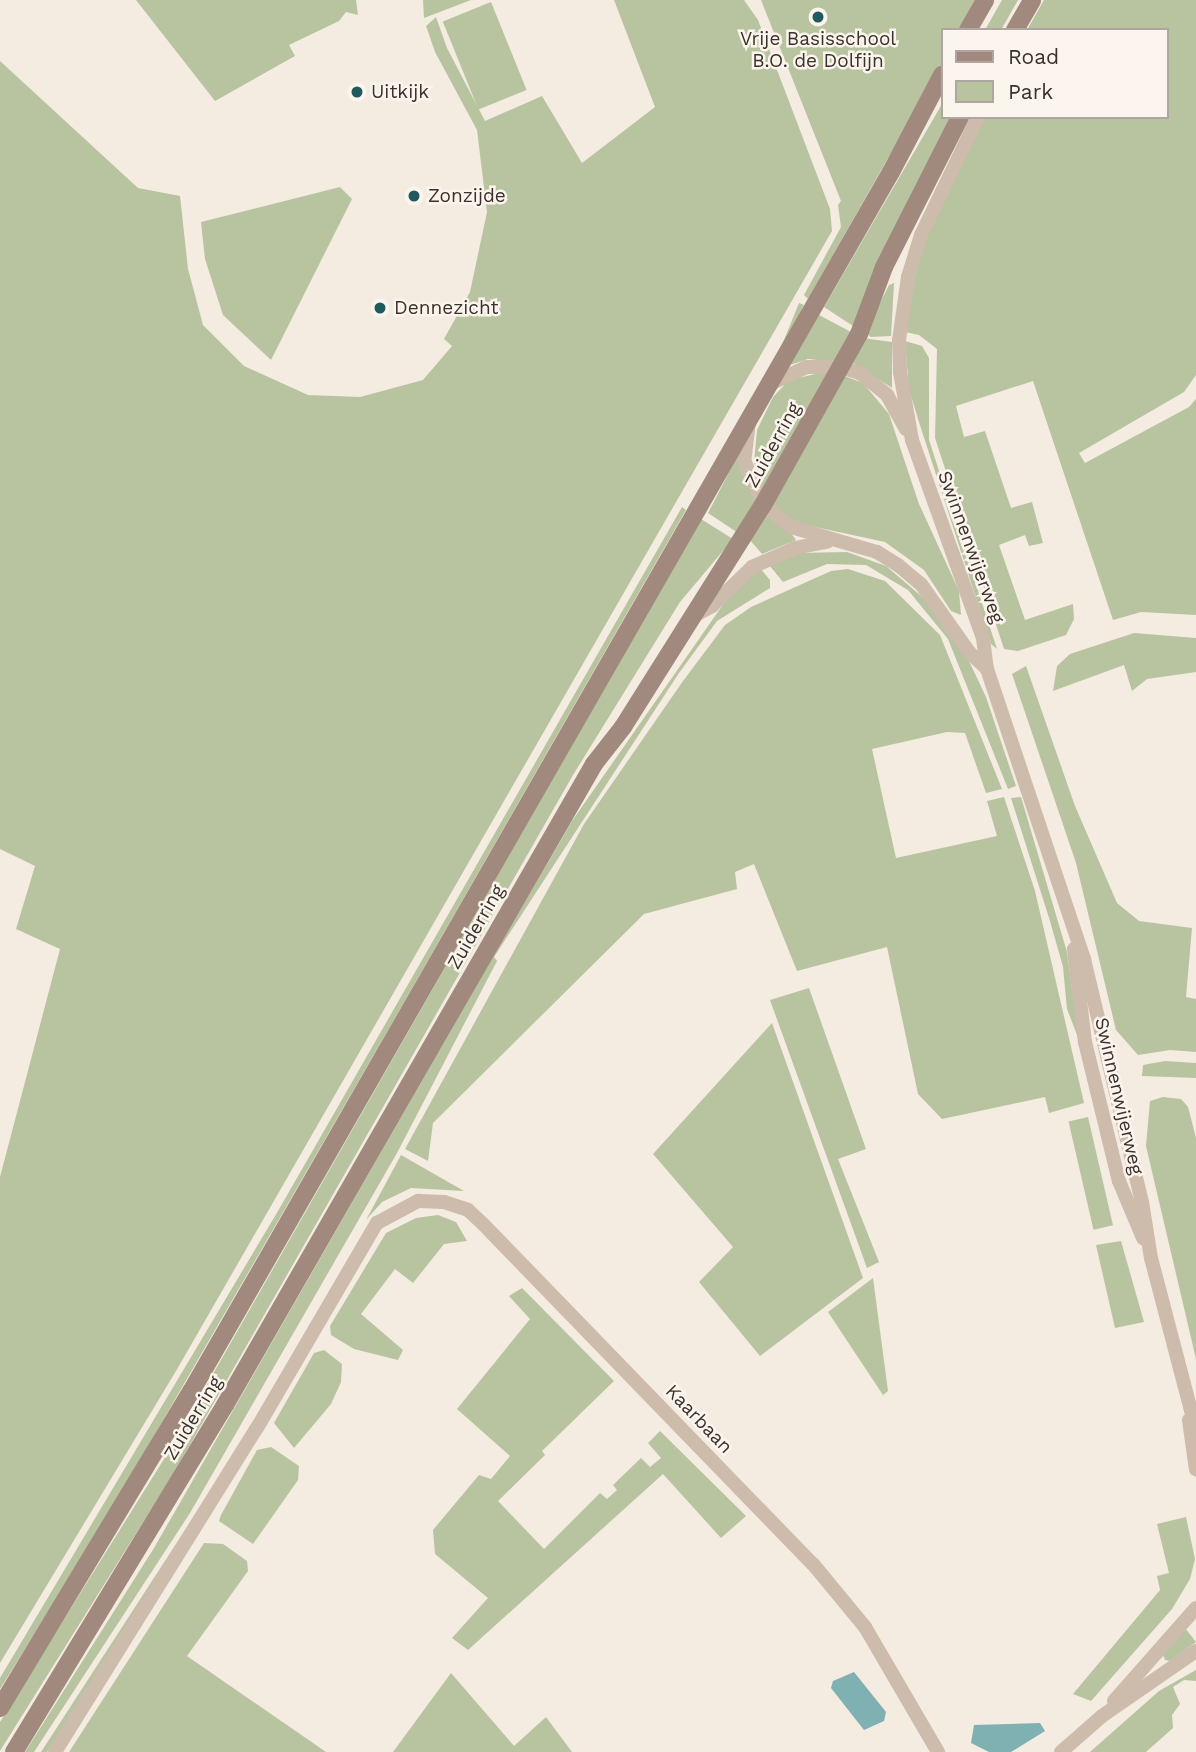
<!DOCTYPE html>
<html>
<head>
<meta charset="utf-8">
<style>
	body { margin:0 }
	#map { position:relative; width:1196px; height:1752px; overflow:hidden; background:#f4ebe1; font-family:"Work Sans",sans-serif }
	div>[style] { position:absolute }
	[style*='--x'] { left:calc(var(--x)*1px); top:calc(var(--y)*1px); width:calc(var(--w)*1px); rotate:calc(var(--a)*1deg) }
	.green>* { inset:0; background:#b8c4a0; transform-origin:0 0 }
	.water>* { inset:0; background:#7fb0b2 }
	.minor>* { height:14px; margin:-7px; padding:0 7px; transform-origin:7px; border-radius:7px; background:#cdbbac }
	.secondary>* { height:18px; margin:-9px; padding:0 9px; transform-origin:9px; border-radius:9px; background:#a18a7d }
	.dots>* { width:19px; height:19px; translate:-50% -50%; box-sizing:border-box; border:4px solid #fbf5ee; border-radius:50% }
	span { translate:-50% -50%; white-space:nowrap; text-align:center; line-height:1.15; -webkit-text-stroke:5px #fbf5ee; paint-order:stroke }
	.poi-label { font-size:19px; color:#3b302b }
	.left { translate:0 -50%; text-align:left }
	.street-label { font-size:19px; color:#3b302b }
	.legend { position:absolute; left:941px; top:28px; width:228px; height:91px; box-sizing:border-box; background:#fbf5ee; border:2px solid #aea6a0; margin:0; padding:9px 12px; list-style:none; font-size:21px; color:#3b302b }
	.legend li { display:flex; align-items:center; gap:14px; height:35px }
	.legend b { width:35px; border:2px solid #aea6a0 }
</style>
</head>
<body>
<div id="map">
	<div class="green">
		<div style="clip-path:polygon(136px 0,356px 0,358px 15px,346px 12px,339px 21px,289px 45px,295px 56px,215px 101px)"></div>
		<div style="clip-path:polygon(423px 0,471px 0,424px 18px)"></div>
		<div style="clip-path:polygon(614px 0,744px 0,758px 20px,830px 209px,832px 231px,176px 1371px,0 1663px,0 1177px,60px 949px,16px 929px,35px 866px,0 849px,0 61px,138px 188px,180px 196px,188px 269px,203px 325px,244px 366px,308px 395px,360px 397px,423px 380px,452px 346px,444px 339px,470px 292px,487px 212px,477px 130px,435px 52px,426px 26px,436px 17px,447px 48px,485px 121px,542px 96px,582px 163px,655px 107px)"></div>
		<div style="clip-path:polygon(761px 0,978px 0,961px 30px,942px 30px,942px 63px,808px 299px,804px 295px,841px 227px,838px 205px,841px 201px)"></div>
		<div style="clip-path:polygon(1002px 0,1018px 0,1001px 30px,985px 30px)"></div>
		<div style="clip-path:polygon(1044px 0,1196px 0,1196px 375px,1184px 392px,1079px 453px,1085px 463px,1189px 407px,1196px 399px,1196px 615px,1141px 612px,1113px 620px,1033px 381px,956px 406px,964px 437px,985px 431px,1011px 508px,1032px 502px,1043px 543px,1029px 546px,1025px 535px,999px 545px,1025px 620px,1073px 604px,1074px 619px,1066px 635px,1018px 651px,1004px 649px,935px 438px,937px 349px,919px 335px,905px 332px,907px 307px,926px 237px,983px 117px,1166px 117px,1166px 30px,1027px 30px)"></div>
		<div style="left:491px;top:2px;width:95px;height:52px;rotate:68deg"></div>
		<div style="clip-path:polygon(942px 104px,942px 117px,952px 117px,913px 190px,853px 326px,824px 307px)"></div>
		<div style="clip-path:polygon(340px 187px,352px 199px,271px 360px,223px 315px,205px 259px,201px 222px)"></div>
		<div style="clip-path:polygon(894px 283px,891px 336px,871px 337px,865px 333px,889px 285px)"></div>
		<div style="left:799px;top:303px;width:5px;height:226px;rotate:22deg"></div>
		<div style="clip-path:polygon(819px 315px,851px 332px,837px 362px,808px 359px,790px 365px)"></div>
		<div style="clip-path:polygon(862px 338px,892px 342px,892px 388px,850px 361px)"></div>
		<div style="clip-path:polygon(905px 341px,922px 346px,929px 358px,929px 440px,997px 649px,991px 644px,918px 419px,909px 389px)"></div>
		<div style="clip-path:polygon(833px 370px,763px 492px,754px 462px,757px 430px,773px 397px,789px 380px)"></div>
		<div style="clip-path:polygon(842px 375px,863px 383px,889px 414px,919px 504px,959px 591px,961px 615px,951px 611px,924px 570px,885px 542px,806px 525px,789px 519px,770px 503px)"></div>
		<div style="clip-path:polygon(736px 459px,756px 504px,738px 533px,708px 513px)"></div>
		<div style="clip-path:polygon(682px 507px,686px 510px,380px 1044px,106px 1519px,0 1689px,0 1678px,278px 1211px)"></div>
		<div style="clip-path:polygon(765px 513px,791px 533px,796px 540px,762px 554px,749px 539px)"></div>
		<div style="clip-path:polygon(701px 519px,733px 539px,680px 602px,573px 775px,172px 1476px,0 1751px,0 1722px,169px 1451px)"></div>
		<div style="clip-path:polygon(847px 552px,886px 566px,927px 601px,969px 661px,986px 697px,1016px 786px,1008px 789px,948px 639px,908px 590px,866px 565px,827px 564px,783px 582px,769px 565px,798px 553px)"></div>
		<div style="clip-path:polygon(760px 568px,770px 580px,770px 588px,717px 621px,679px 673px,494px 957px,497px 961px,397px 1153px,190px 1513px,34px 1752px,25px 1752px,154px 1548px,493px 957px,572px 821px,729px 596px)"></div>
		<div style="clip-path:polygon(848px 569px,885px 581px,940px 635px,1002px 789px,986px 793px,965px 733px,947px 732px,872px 749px,896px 858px,997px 836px,987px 801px,1004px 797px,1035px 891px,1084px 1103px,1049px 1113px,1045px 1097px,942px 1119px,918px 1094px,887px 947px,797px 971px,754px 864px,735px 872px,737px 889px,644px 914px,433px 1123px,428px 1161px,405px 1149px,584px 824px,683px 681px,725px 625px,751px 607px,831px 571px)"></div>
		<div style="clip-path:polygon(1134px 633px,1196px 638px,1196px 672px,1147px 679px,1132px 691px,1124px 665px,1053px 691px,1057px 666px,1070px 654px)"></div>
		<div style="clip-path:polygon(1026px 666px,1075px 806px,1117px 903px,1139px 921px,1192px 928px,1186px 997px,1196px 999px,1196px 1052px,1170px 1050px,1138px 1055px,1116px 1030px,1076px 863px,1012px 674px)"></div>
		<div style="clip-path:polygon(1021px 797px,1067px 952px,1079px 1040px,1067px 1009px,1063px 967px,1050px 921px,1011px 798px)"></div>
		<div style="clip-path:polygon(809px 988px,866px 1149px,838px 1159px,879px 1262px,867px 1268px,770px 1000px)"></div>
		<div style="clip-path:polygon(772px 1023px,863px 1278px,760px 1356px,699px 1282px,733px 1247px,653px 1154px)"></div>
		<div style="clip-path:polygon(1165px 1061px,1196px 1063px,1196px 1078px,1142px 1076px,1143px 1065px)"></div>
		<div style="clip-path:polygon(1163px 1097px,1181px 1099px,1188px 1107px,1196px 1138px,1196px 1359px,1146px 1146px,1150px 1101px)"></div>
		<div style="left:1088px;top:1117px;width:111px;height:20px;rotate:77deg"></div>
		<div style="clip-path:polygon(401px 1155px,464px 1191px,411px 1188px,382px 1202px,366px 1220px)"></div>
		<div style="clip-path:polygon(438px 1215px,456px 1222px,467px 1241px,444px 1244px,413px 1283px,395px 1269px,361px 1314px,403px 1350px,398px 1360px,354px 1349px,331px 1335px,330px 1326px,386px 1233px,416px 1218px)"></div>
		<div style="clip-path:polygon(1121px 1241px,1144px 1322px,1115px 1328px,1096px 1245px)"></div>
		<div style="clip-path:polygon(873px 1278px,888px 1391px,883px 1395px,828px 1312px)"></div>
		<div style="clip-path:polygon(522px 1288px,614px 1381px,542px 1451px,545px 1455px,498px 1501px,544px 1549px,600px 1493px,607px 1499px,617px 1490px,613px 1485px,641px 1458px,650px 1467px,661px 1458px,648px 1443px,660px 1431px,746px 1516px,721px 1538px,663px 1474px,468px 1650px,452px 1638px,488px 1598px,435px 1554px,433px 1530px,479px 1475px,491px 1479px,510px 1456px,457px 1409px,530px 1319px,509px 1296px)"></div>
		<div style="clip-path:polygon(324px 1350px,342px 1364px,341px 1382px,331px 1404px,294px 1448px,274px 1423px,314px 1353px)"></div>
		<div style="clip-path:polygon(271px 1447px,299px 1466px,298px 1480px,253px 1544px,219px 1521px,221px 1515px,257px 1450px)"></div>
		<div style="clip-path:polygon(213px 1487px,120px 1642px,47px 1752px,41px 1752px)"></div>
		<div style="clip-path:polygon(1186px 1517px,1195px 1559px,1190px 1579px,1172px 1609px,1091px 1701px,1073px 1694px,1160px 1590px,1157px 1576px,1169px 1573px,1157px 1524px)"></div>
		<div style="clip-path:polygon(204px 1543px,223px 1544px,247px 1561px,248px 1571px,187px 1656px,326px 1752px,69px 1752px)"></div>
		<div style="clip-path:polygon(1185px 1628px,1196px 1642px,1170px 1661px,1165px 1660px,1163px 1655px)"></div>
		<div style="clip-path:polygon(1196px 1670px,1196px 1681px,1184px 1680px,1173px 1687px,1180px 1704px,1172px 1715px,1173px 1728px,1146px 1752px,1090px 1752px,1159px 1691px)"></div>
		<div style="clip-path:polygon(451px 1673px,514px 1746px,546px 1717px,572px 1752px,393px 1752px)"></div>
	</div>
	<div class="water">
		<div style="clip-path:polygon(854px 1672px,886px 1712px,884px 1721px,864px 1730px,831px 1688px,833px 1681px)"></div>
		<div style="clip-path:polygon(974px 1725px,1040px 1723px,1045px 1731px,1011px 1752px,989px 1752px,971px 1743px)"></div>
	</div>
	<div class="minor">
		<div style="--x:978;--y:117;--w:131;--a:115.8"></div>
		<div style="--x:921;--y:235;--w:44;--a:107.2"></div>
		<div style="--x:908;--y:277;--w:64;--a:98.1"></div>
		<div style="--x:899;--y:340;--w:32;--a:88"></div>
		<div style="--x:900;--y:372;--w:69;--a:80"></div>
		<div style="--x:912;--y:440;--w:210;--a:70.3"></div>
		<div style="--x:983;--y:638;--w:31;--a:83"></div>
		<div style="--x:987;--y:669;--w:306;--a:71.5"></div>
		<div style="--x:1084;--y:959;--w:250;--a:76.6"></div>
		<div style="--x:1142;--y:1202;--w:57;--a:80.9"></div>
		<div style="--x:1151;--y:1258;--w:178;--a:75.3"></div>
		<div style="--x:770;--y:384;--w:40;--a:-25"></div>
		<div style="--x:806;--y:367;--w:35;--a:0"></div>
		<div style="--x:841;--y:367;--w:20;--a:18"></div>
		<div style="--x:860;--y:373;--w:35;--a:39"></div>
		<div style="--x:887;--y:395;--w:39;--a:61"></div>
		<div style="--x:749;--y:422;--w:38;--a:97"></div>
		<div style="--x:744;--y:460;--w:49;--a:67.1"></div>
		<div style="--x:763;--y:505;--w:36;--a:38"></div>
		<div style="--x:791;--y:527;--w:90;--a:16.2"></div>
		<div style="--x:877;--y:552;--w:25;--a:32"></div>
		<div style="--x:898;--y:565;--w:30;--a:40"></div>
		<div style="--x:921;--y:584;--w:83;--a:54.8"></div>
		<div style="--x:969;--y:652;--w:25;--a:43"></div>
		<div style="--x:694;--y:616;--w:21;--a:-29"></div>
		<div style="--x:712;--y:606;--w:56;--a:-44.3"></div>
		<div style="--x:752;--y:567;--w:47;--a:-23.8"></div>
		<div style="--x:795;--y:548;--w:33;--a:-11"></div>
		<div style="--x:1074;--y:949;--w:94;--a:83.3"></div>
		<div style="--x:1085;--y:1042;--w:143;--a:76.3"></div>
		<div style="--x:1119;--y:1181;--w:62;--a:67.2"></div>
		<div style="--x:1189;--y:1420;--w:50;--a:82"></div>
		<div style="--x:1114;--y:1701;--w:124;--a:-48.6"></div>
		<div style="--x:55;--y:1752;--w:382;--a:-58.1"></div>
		<div style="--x:257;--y:1428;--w:238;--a:-59.7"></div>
		<div style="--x:377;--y:1223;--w:47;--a:-28.2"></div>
		<div style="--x:418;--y:1201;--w:26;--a:2"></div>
		<div style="--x:444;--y:1202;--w:25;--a:18"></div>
		<div style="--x:468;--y:1210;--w:22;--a:43"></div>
		<div style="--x:484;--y:1225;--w:472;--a:45.9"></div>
		<div style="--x:813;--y:1564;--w:82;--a:50.5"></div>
		<div style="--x:865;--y:1627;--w:145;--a:59.7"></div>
		<div style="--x:1061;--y:1752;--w:55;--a:-41.3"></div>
		<div style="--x:1102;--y:1716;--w:114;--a:-34.7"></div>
	</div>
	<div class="secondary">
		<div style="--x:968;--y:30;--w:34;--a:-60"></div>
		<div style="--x:1015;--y:30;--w:34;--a:-60"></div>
		<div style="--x:0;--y:1708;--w:371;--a:-58.9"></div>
		<div style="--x:192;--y:1390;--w:1404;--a:-60.15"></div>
		<div style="--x:891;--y:172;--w:110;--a:-62.3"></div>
		<div style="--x:14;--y:1752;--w:406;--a:-58.7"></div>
		<div style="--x:225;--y:1405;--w:740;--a:-60.07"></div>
		<div style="--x:594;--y:764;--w:47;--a:-51.9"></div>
		<div style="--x:623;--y:727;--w:262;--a:-57.8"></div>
		<div style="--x:763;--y:505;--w:196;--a:-60.7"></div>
		<div style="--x:859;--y:334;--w:72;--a:-69.5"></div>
		<div style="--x:884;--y:267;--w:168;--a:-63.1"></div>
	</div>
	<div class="dots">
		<div style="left:818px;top:17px;background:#1f5a5e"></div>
		<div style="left:357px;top:92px;background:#1f5a5e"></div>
		<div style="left:414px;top:196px;background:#1f5a5e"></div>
		<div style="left:380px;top:308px;background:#1f5a5e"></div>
	</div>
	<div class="poi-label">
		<span style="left:818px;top:50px">Vrije Basisschool<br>B.O. de Dolfijn</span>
		<span class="left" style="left:371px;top:92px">Uitkijk</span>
		<span class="left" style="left:428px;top:196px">Zonzijde</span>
		<span class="left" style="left:394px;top:308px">Dennezicht</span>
	</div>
	<div class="street-label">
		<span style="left:773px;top:445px;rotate:-61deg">Zuiderring</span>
		<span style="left:971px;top:547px;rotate:70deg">Swinnenwijerweg</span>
		<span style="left:476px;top:927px;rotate:-60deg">Zuiderring</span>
		<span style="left:1119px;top:1096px;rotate:77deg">Swinnenwijerweg</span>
		<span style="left:193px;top:1418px;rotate:-59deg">Zuiderring</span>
		<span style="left:699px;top:1419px;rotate:46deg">Kaarbaan</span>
	</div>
	<ul class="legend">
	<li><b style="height:9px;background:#a18a7d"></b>Road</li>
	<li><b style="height:19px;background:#b8c4a0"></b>Park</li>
	</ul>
</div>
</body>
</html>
